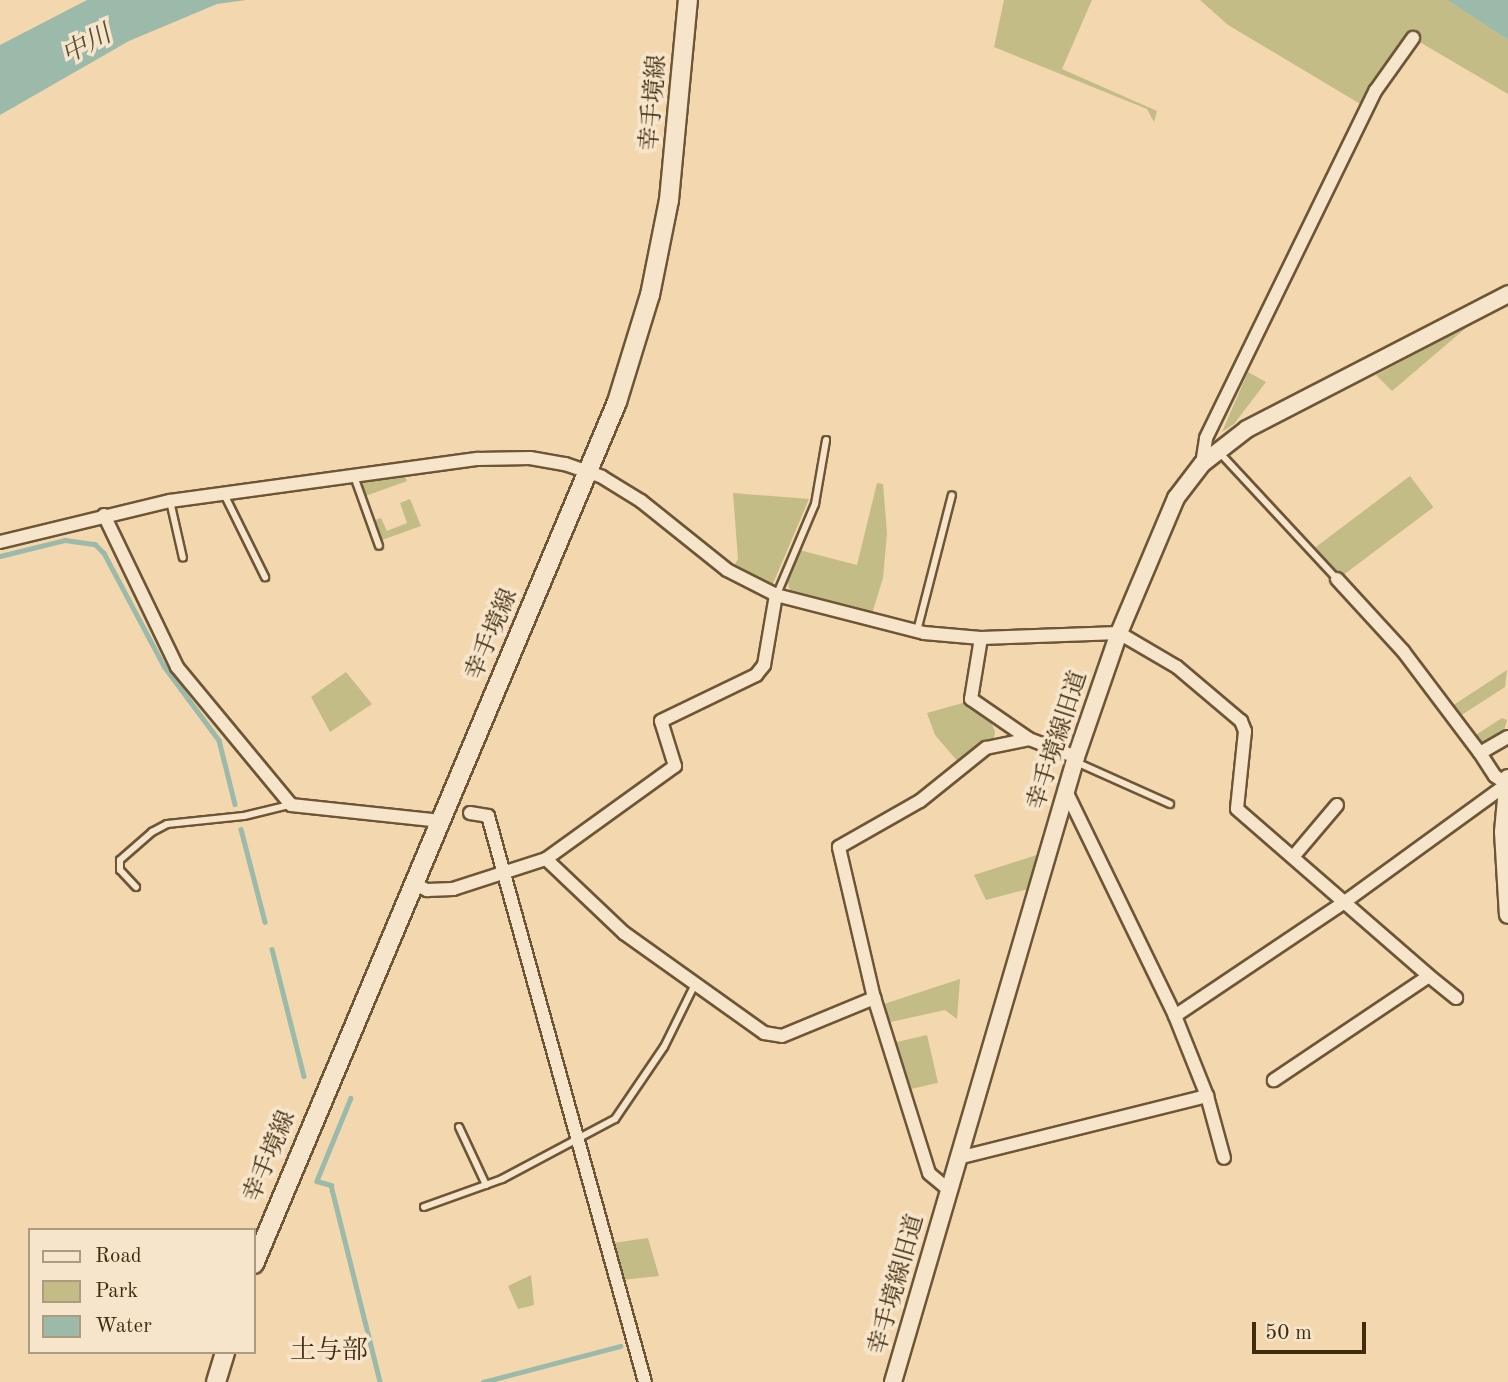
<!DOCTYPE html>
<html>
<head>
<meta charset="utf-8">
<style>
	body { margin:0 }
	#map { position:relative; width:1508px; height:1382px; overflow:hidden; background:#f3d7af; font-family:"Old Standard TT","Noto Serif JP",serif }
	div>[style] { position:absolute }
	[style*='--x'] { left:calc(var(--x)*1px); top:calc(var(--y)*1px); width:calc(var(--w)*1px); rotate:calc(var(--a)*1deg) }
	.green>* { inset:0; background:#c3bc86; transform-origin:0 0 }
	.water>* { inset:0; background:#9bbaaa }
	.stream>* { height:4.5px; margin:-2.25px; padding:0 2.25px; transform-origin:2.25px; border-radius:2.25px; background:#9bbaaa }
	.roads { filter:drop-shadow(2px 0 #6d5636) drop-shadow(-2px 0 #6d5636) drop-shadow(0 2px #6d5636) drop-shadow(0 -2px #6d5636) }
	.service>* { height:6px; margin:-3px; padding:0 3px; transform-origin:3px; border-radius:3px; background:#f7e5cb }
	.minor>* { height:12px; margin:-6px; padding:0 6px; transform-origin:6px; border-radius:6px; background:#f7e5cb }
	.tertiary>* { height:16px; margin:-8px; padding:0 8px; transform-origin:8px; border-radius:8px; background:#f7e5cb }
	.secondary>* { height:18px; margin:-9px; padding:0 9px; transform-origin:9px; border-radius:9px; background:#f7e5cb }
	span { translate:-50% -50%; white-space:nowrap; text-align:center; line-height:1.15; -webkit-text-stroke:7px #f7e5cb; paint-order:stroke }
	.street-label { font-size:24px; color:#402b0d }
	.water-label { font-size:26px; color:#574f34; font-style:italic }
	.neighbourhood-label { font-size:26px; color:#402b0d }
	.legend { position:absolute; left:28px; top:1228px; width:228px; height:126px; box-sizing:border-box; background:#f7e5cb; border:2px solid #ae9b7f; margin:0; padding:9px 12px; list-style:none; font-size:21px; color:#402b0d }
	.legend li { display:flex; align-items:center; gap:14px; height:35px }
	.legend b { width:35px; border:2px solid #ae9b7f }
	.scale { position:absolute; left:1252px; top:1322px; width:114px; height:32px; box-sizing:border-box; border:4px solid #402b0d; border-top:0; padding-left:9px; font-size:21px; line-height:24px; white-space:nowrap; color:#402b0d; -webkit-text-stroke:5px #f7e5cb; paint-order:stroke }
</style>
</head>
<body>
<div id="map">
	<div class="green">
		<div style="clip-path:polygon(1004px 0,1092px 0,1062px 69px,1157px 111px,1154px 122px,1147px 109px,994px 47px)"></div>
		<div style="clip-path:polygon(1200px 0,1447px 0,1508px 40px,1508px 94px,1406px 34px,1362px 105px,1228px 25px)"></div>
		<div style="clip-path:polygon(1467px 327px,1392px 391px,1376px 375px)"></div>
		<div style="clip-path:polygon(1248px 372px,1266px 382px,1234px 424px,1222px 432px)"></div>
		<div style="clip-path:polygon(405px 476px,407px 481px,371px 494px,365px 496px,363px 491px,363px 481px)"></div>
		<div style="left:1410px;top:476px;width:39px;height:122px;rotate:53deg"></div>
		<div style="clip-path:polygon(877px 483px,883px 484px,887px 533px,883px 578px,871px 617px,791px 595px,787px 580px,799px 550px,857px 565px)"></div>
		<div style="clip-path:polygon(733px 493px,809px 499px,772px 586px,733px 567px,738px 559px)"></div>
		<div style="clip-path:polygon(410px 499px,421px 526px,382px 540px,375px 520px,381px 518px,387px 531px,407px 523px,400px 503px)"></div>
		<div style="clip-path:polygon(1507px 670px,1505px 687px,1460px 716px,1452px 706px)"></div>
		<div style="clip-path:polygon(346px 672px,372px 704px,330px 732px,311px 697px)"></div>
		<div style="clip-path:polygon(966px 702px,988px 714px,995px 732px,994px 738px,959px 763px,935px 735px,927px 713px)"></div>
		<div style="clip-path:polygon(1502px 718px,1507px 720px,1503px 734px,1484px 744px,1474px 736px)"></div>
		<div style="clip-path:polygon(1040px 854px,1028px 889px,986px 900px,974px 875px)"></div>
		<div style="clip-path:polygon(960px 979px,957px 1019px,945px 1010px,886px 1023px,881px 1005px)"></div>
		<div style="left:927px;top:1035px;width:49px;height:34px;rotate:77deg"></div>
		<div style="clip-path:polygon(648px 1238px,659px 1276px,622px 1280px,613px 1243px)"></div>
		<div style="clip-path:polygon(531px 1275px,534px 1305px,518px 1309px,508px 1286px)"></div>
	</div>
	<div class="water">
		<div style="clip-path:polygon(87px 0,246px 0,217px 4px,129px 41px,0 115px,0 45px)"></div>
		<div style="clip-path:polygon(1447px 0,1508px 0,1508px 40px)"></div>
	</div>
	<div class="stream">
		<div style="--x:0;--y:556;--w:67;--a:-13.8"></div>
		<div style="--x:65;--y:540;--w:30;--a:8"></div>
		<div style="--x:95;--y:544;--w:13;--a:45"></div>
		<div style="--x:104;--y:553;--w:128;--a:62"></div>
		<div style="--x:164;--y:666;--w:92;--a:53.4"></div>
		<div style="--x:219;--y:740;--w:66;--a:76"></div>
		<div style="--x:241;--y:829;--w:96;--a:75.5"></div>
		<div style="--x:272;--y:949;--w:131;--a:75.9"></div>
		<div style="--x:351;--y:1098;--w:90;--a:112.3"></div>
		<div style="--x:317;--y:1181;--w:15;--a:16"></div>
		<div style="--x:331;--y:1185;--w:203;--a:76"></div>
		<div style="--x:483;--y:1382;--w:142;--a:-14.7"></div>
	</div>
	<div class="roads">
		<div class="service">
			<div style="--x:1219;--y:452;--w:173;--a:47.1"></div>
			<div style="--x:354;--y:476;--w:74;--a:70.3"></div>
			<div style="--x:224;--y:494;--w:93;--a:63.7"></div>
			<div style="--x:170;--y:501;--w:58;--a:77.2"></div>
			<div style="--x:777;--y:594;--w:98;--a:-67.1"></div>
			<div style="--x:815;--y:504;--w:65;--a:-80.2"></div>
			<div style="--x:917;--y:631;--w:140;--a:-75.6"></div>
			<div style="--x:1076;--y:762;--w:103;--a:24.1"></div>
			<div style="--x:136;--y:887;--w:23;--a:-133"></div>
			<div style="--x:120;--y:870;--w:10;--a:-90"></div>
			<div style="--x:120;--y:860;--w:43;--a:-41.2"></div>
			<div style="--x:152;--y:832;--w:17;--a:-28"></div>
			<div style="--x:167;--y:824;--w:77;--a:-5.9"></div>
			<div style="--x:244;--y:816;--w:46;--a:-13.7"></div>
			<div style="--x:459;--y:1127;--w:64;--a:65"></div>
			<div style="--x:424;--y:1207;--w:83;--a:-19.7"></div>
			<div style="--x:502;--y:1179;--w:128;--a:-28"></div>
			<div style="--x:615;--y:1119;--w:87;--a:-55.8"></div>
			<div style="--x:664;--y:1047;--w:68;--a:-63.8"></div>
		</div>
		<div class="minor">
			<div style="--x:1202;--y:464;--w:26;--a:-81"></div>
			<div style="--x:1206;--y:438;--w:387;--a:-64"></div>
			<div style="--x:1376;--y:90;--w:64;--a:-54.6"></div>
			<div style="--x:104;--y:515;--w:169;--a:64.3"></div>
			<div style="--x:177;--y:667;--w:179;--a:50.4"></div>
			<div style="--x:291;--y:805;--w:151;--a:6.1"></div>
			<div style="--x:0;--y:542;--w:175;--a:-13.6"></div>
			<div style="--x:170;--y:501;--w:311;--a:-7.8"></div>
			<div style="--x:478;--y:459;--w:52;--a:-1.1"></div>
			<div style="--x:530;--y:458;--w:36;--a:10"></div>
			<div style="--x:565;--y:464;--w:39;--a:19"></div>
			<div style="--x:602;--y:477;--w:46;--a:31.6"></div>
			<div style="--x:641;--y:501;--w:110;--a:38.7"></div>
			<div style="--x:727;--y:570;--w:55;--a:27"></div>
			<div style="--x:776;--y:595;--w:153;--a:14.4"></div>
			<div style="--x:924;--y:633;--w:57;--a:5"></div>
			<div style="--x:981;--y:638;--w:138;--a:-2.1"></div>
			<div style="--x:1119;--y:633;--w:67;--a:30.4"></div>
			<div style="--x:1177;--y:667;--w:84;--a:40.2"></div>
			<div style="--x:1241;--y:721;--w:11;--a:68"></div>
			<div style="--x:1245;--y:731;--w:78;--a:95.9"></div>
			<div style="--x:1237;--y:809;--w:254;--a:41"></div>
			<div style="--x:1429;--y:976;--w:187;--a:146.1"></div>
			<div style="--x:1337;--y:579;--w:98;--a:47.5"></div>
			<div style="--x:1403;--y:651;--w:128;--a:53"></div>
			<div style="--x:1480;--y:753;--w:32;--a:-30"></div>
			<div style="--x:981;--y:638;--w:62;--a:99.3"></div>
			<div style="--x:971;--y:699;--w:70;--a:34.6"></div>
			<div style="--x:1029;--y:739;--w:50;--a:21"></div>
			<div style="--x:1480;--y:753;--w:27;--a:57"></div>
			<div style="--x:1495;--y:776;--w:14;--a:34"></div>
			<div style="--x:1065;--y:789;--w:252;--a:64.1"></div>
			<div style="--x:470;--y:813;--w:18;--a:9"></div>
			<div style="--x:488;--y:816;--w:587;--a:74.5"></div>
			<div style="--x:1293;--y:857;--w:68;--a:-49.8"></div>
			<div style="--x:546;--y:859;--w:159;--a:-35.8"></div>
			<div style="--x:675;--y:766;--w:47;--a:-107.3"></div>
			<div style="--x:661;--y:721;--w:106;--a:-25.8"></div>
			<div style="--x:756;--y:675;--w:13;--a:-51"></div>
			<div style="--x:764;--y:665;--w:71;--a:-80.3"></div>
			<div style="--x:413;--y:883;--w:16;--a:27"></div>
			<div style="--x:427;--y:890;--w:26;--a:-2"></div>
			<div style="--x:453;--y:889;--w:98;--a:-17.9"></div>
			<div style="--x:546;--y:859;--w:108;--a:43.5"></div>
			<div style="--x:624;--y:933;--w:172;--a:35.5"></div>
			<div style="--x:764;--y:1033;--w:18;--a:9"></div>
			<div style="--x:782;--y:1036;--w:100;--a:-22.4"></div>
			<div style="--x:1429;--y:976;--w:35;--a:39"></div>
			<div style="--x:1207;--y:1096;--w:64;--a:74.7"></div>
			<div style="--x:958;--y:1158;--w:257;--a:-14"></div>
			<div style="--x:1207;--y:1096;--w:86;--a:-111.8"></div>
			<div style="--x:1175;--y:1016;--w:206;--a:-33.9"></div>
			<div style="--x:1346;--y:901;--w:199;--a:-36"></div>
			<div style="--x:949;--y:1190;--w:26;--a:-140"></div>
			<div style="--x:929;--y:1173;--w:183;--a:-107.4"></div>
			<div style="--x:874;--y:998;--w:155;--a:-103.1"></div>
			<div style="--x:839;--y:847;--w:93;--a:-29.6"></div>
			<div style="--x:920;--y:801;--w:85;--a:-38.8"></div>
			<div style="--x:986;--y:748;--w:44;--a:-11.8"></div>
		</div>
		<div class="tertiary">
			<div style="--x:1508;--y:778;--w:54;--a:95.3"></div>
			<div style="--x:1503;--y:832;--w:83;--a:86.6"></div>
			<div style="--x:893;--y:1382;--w:651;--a:-73.68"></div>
			<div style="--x:1076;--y:757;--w:131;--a:-70.9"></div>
			<div style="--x:1119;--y:633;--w:147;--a:-67.1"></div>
			<div style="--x:1176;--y:498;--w:43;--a:-52.6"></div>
			<div style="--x:1202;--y:464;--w:57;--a:-37.9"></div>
			<div style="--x:1247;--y:429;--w:294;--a:-27.3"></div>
		</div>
		<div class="secondary">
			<div style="--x:254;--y:1264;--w:935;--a:-67.16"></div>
			<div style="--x:617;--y:402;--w:112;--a:-72.9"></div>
			<div style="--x:650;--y:295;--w:97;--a:-78.7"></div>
			<div style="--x:669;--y:200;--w:201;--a:-84.6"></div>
			<div style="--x:216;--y:1382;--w:31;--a:-73"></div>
		</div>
	</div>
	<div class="street-label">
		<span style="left:655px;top:103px;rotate:-85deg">幸手境線</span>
		<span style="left:493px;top:635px;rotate:-67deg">幸手境線</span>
		<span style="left:1059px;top:741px;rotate:-72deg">幸手境線旧道</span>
		<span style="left:271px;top:1157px;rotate:-67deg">幸手境線</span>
		<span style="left:898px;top:1285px;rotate:-74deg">幸手境線旧道</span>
	</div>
	<div class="water-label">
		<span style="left:87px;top:46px;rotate:-28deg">中川</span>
	</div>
	<div class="neighbourhood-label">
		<span style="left:329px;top:1352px">土与部</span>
	</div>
	<ul class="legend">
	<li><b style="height:9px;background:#f7e5cb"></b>Road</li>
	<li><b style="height:19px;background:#c3bc86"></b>Park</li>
	<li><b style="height:19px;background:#9bbaaa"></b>Water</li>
	</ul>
	<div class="scale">50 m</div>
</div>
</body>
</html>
